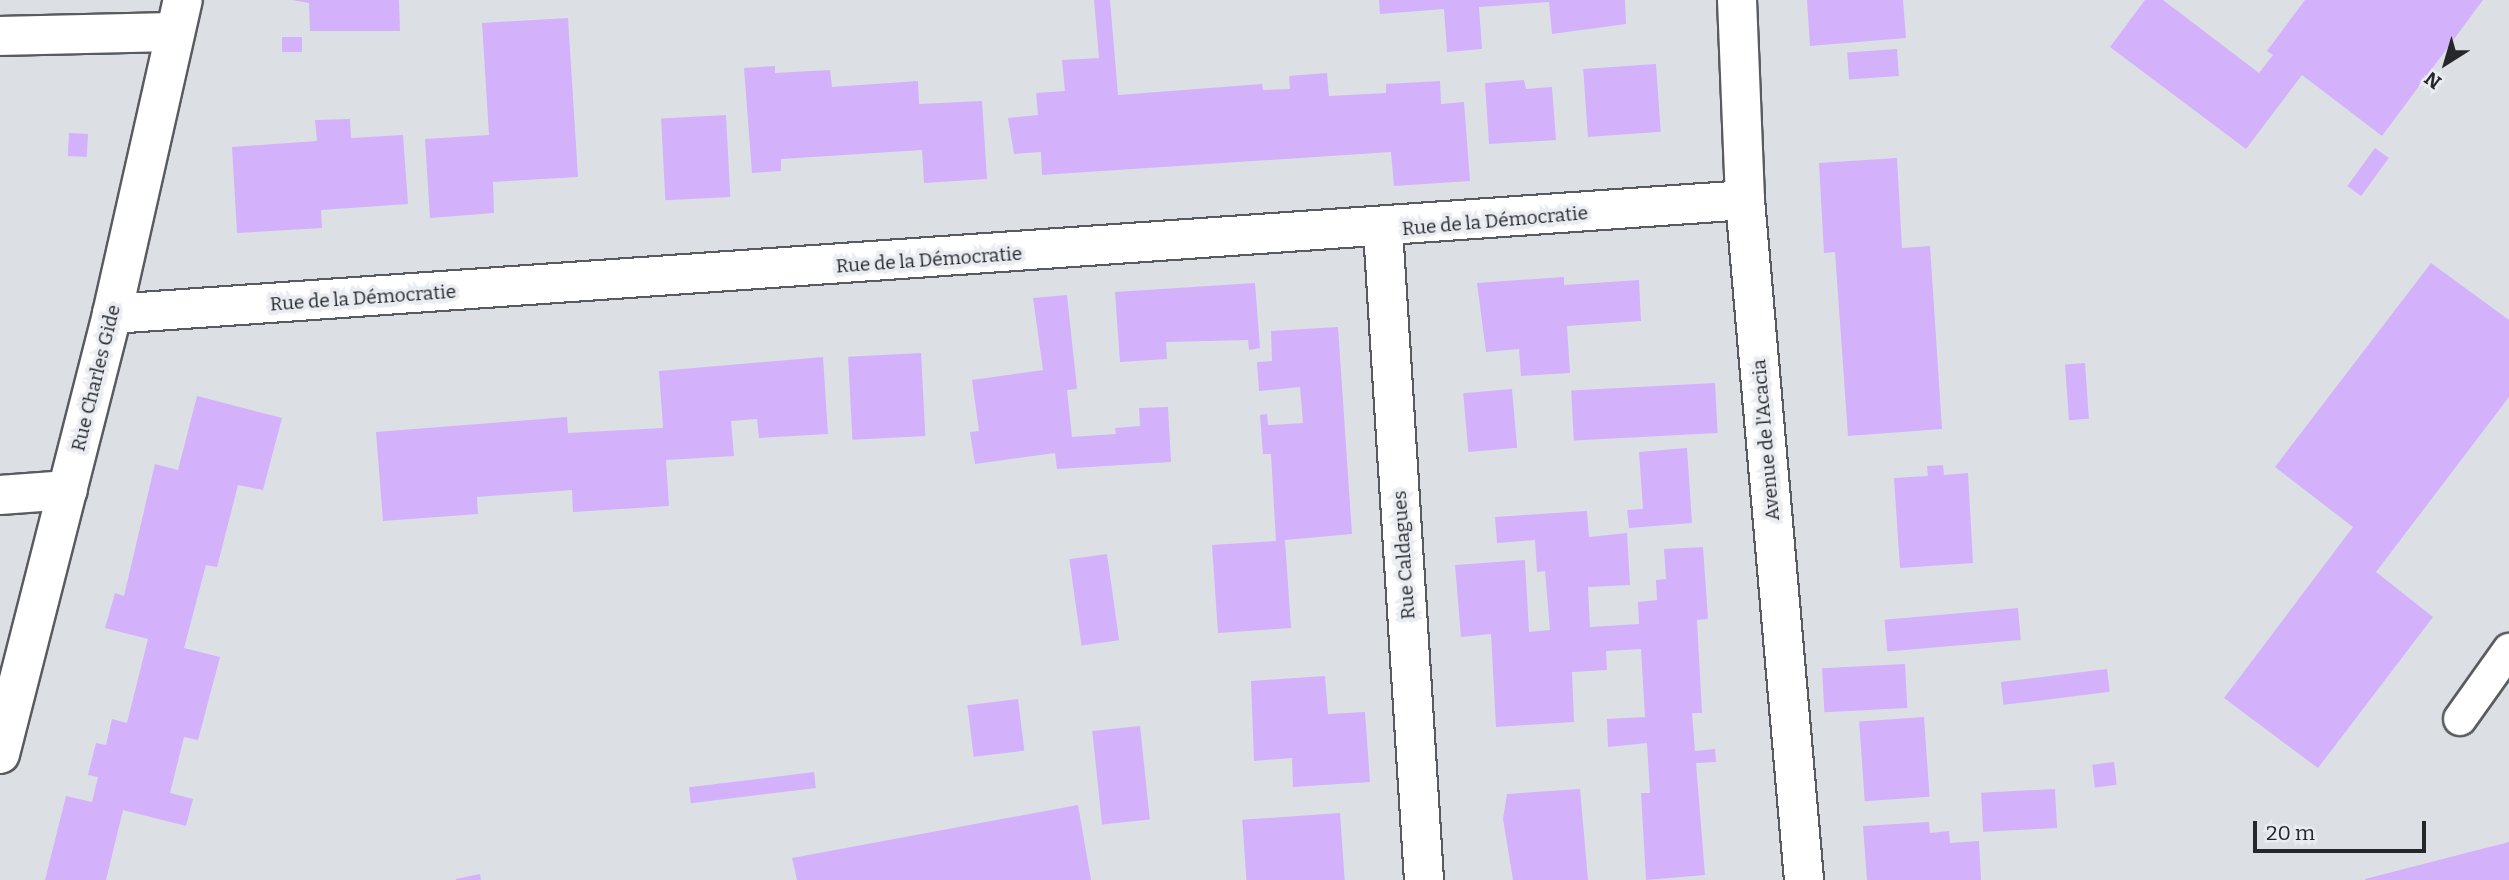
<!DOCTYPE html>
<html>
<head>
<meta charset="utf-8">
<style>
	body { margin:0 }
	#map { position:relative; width:2509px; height:880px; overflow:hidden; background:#dce0e5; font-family:Bitter,serif }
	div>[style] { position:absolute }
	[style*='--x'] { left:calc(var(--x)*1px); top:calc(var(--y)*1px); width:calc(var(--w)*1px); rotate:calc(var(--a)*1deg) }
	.building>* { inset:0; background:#d4b1fb; transform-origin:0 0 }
	.roads { filter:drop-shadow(2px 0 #585c60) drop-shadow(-2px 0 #585c60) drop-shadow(0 2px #585c60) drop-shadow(0 -2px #585c60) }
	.lane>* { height:32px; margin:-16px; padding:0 16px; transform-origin:16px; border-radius:16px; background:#fff }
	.street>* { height:38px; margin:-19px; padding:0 19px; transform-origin:19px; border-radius:19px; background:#fff }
	.secondary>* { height:38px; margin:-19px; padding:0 19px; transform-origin:19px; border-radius:19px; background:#fff }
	span { translate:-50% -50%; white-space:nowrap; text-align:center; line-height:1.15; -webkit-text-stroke:7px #e9edf2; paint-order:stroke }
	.street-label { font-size:19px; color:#262729 }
	.north { position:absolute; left:2411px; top:28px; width:70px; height:70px; -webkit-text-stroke:5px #e9edf2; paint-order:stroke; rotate:217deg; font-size:19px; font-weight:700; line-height:28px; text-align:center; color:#262729 }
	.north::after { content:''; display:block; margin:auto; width:24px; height:32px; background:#262729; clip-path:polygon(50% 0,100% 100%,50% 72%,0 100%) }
	.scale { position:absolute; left:2253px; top:821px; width:173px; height:32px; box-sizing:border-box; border:4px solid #262729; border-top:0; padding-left:9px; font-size:21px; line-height:24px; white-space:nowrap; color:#262729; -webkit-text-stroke:5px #e9edf2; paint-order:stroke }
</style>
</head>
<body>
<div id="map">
	<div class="building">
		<div style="clip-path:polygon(292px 0,399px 0,400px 31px,310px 31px,309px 3px)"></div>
		<div style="clip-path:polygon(1094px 0,1110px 0,1118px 95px,1262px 84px,1263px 90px,1290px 89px,1289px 76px,1327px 73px,1329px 96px,1386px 93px,1386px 84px,1440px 81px,1441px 104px,1464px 102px,1470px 181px,1394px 186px,1391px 152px,1042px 175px,1041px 152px,1014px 154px,1008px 118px,1038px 115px,1036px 93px,1065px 91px,1062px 60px,1099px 58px)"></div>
		<div style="clip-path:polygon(1379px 0,1625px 0,1626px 24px,1552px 34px,1549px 2px,1479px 7px,1482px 49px,1447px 52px,1444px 9px,1380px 14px)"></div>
		<div style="clip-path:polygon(1807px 0,1903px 0,1906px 38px,1810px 46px)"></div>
		<div style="clip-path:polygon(2145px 0,2163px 0,2259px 73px,2273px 55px,2267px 51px,2305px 0,2483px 0,2382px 136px,2302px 75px,2246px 149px,2110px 47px)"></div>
		<div style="clip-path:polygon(568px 18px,578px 177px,493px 182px,494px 213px,430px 218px,425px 139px,489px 135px,482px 23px)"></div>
		<div style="left:302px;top:37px;width:15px;height:20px;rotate:90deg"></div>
		<div style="left:1897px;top:49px;width:27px;height:50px;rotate:86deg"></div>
		<div style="left:1656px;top:64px;width:68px;height:73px;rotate:86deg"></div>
		<div style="clip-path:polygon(775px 66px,775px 73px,830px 70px,832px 87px,918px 81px,919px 104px,982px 101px,987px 179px,924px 183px,922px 150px,781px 159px,781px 171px,752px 173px,744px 68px)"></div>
		<div style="clip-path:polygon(1524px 80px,1526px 89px,1552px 87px,1556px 140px,1489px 144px,1485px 83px)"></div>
		<div style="left:726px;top:115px;width:82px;height:65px;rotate:87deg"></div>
		<div style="clip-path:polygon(350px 119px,351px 138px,403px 135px,408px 204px,321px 210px,322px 228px,237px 233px,232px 147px,317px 141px,315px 120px)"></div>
		<div style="left:69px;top:133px;width:19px;height:23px;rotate:3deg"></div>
		<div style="left:2375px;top:148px;width:17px;height:47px;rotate:36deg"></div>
		<div style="clip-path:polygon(1897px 158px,1902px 248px,1930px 246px,1942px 429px,1848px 436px,1835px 252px,1824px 253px,1819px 163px)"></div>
		<div style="clip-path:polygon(2431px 263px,2509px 320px,2509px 397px,2376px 572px,2433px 617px,2318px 768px,2224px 698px,2353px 527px,2275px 467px)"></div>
		<div style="clip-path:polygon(1564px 277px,1564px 285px,1639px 280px,1641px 321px,1567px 326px,1570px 373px,1521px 376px,1519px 349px,1486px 352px,1477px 283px)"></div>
		<div style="clip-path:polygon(1255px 283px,1260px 348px,1249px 350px,1248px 340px,1166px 342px,1167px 359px,1120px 362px,1115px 292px)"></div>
		<div style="clip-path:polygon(1067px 295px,1077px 389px,1067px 390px,1072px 437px,1116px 434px,1115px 428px,1140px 426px,1139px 408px,1168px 407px,1171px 462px,1057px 469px,1055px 453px,975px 464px,970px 432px,979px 431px,972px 380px,1043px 370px,1033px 298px)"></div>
		<div style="clip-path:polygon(1338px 327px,1352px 534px,1285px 540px,1291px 628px,1218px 633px,1212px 545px,1276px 541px,1271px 454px,1263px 454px,1260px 415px,1267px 414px,1268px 425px,1303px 423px,1300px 387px,1259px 391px,1257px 362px,1272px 361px,1271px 331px)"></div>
		<div style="left:921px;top:353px;width:83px;height:73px;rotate:87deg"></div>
		<div style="clip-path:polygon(823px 357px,828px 434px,759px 438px,757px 419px,731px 421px,734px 456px,666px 460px,669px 506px,573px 512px,572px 490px,477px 497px,478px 514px,383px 521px,376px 432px,567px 417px,568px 433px,663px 428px,659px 371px)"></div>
		<div style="left:2085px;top:363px;width:56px;height:20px;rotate:86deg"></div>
		<div style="left:1715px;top:383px;width:50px;height:144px;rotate:87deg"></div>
		<div style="left:1512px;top:389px;width:59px;height:49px;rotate:85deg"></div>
		<div style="clip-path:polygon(197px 396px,282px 418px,263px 490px,238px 485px,217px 567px,206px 565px,184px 648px,220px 657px,198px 740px,184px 737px,170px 793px,193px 799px,186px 826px,123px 810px,106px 880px,45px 880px,66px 796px,92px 802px,98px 777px,88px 775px,96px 743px,106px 745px,112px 719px,127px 723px,148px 639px,105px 628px,115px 593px,124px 596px,155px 464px,178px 470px)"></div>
		<div style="clip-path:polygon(1687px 448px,1692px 523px,1629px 528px,1627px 510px,1643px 509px,1639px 452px)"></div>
		<div style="clip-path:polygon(1943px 465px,1944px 475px,1968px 473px,1973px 563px,1900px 568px,1894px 478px,1928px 476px,1927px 466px)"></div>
		<div style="clip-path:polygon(1587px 511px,1589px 537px,1627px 533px,1630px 585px,1588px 587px,1590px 627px,1639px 624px,1638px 602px,1657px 600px,1656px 580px,1666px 579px,1664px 549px,1703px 547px,1708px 619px,1697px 620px,1702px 713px,1692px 713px,1695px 751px,1715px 749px,1716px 762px,1696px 763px,1705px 875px,1646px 880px,1641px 793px,1650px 793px,1647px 743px,1608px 747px,1607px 719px,1645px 717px,1641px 649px,1606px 651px,1607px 670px,1572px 672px,1574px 722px,1496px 727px,1491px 634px,1461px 637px,1455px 565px,1525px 560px,1529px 632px,1550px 630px,1545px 571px,1537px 572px,1535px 540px,1497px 543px,1495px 517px)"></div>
		<div style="left:1107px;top:554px;width:87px;height:38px;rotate:82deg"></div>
		<div style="left:2018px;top:608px;width:32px;height:134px;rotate:85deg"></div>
		<div style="left:1905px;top:664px;width:44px;height:83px;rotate:87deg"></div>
		<div style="left:2107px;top:669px;width:23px;height:107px;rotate:83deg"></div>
		<div style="clip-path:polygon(1325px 676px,1328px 714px,1365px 712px,1370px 782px,1293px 787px,1292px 758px,1254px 761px,1251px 681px)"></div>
		<div style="left:1018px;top:699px;width:52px;height:51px;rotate:83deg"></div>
		<div style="left:1924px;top:717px;width:80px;height:65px;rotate:86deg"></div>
		<div style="left:1140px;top:726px;width:94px;height:48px;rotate:84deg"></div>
		<div style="left:2114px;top:762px;width:23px;height:22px;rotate:83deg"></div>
		<div style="left:814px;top:772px;width:16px;height:126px;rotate:83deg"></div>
		<div style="clip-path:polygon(1580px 789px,1588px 880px,1513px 880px,1503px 819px,1507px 794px)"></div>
		<div style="left:2055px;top:789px;width:39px;height:74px;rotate:87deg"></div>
		<div style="clip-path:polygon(1078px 805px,1091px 880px,797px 880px,792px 858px)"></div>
		<div style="left:1340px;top:813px;width:67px;height:98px;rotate:86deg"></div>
		<div style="clip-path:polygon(1929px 822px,1930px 833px,1949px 831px,1950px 843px,1979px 841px,1981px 880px,1867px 880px,1863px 826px)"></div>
		<div style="clip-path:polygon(2509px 842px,2509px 880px,2365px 880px,2365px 879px)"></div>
		<div style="clip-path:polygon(480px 874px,481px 880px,456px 880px,456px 879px)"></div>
	</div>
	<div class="roads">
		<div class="lane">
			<div style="--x:2460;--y:719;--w:85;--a:-54.6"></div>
		</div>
		<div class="street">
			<div style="--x:1737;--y:0;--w:200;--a:87.7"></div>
			<div style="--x:1745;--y:200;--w:683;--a:85.04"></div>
			<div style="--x:0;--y:36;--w:175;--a:-1.3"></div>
			<div style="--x:1383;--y:230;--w:651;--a:86.39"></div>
			<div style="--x:112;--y:314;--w:1637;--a:-3.99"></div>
			<div style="--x:0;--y:495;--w:68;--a:-4.2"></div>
		</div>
		<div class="secondary">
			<div style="--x:0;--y:754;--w:454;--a:-75.7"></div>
			<div style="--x:112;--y:314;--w:322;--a:-77.3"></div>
		</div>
	</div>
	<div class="street-label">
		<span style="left:1495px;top:221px;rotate:-5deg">Rue de la Démocratie</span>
		<span style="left:929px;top:260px;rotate:-4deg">Rue de la Démocratie</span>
		<span style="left:363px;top:298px;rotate:-4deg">Rue de la Démocratie</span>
		<span style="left:96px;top:378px;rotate:-76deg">Rue Charles Gide</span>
		<span style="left:1766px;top:440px;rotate:-95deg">Avenue de l'Acacia</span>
		<span style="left:1404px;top:555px;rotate:-94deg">Rue Caldagues</span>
	</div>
	<div class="north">N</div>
	<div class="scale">20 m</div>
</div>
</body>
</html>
